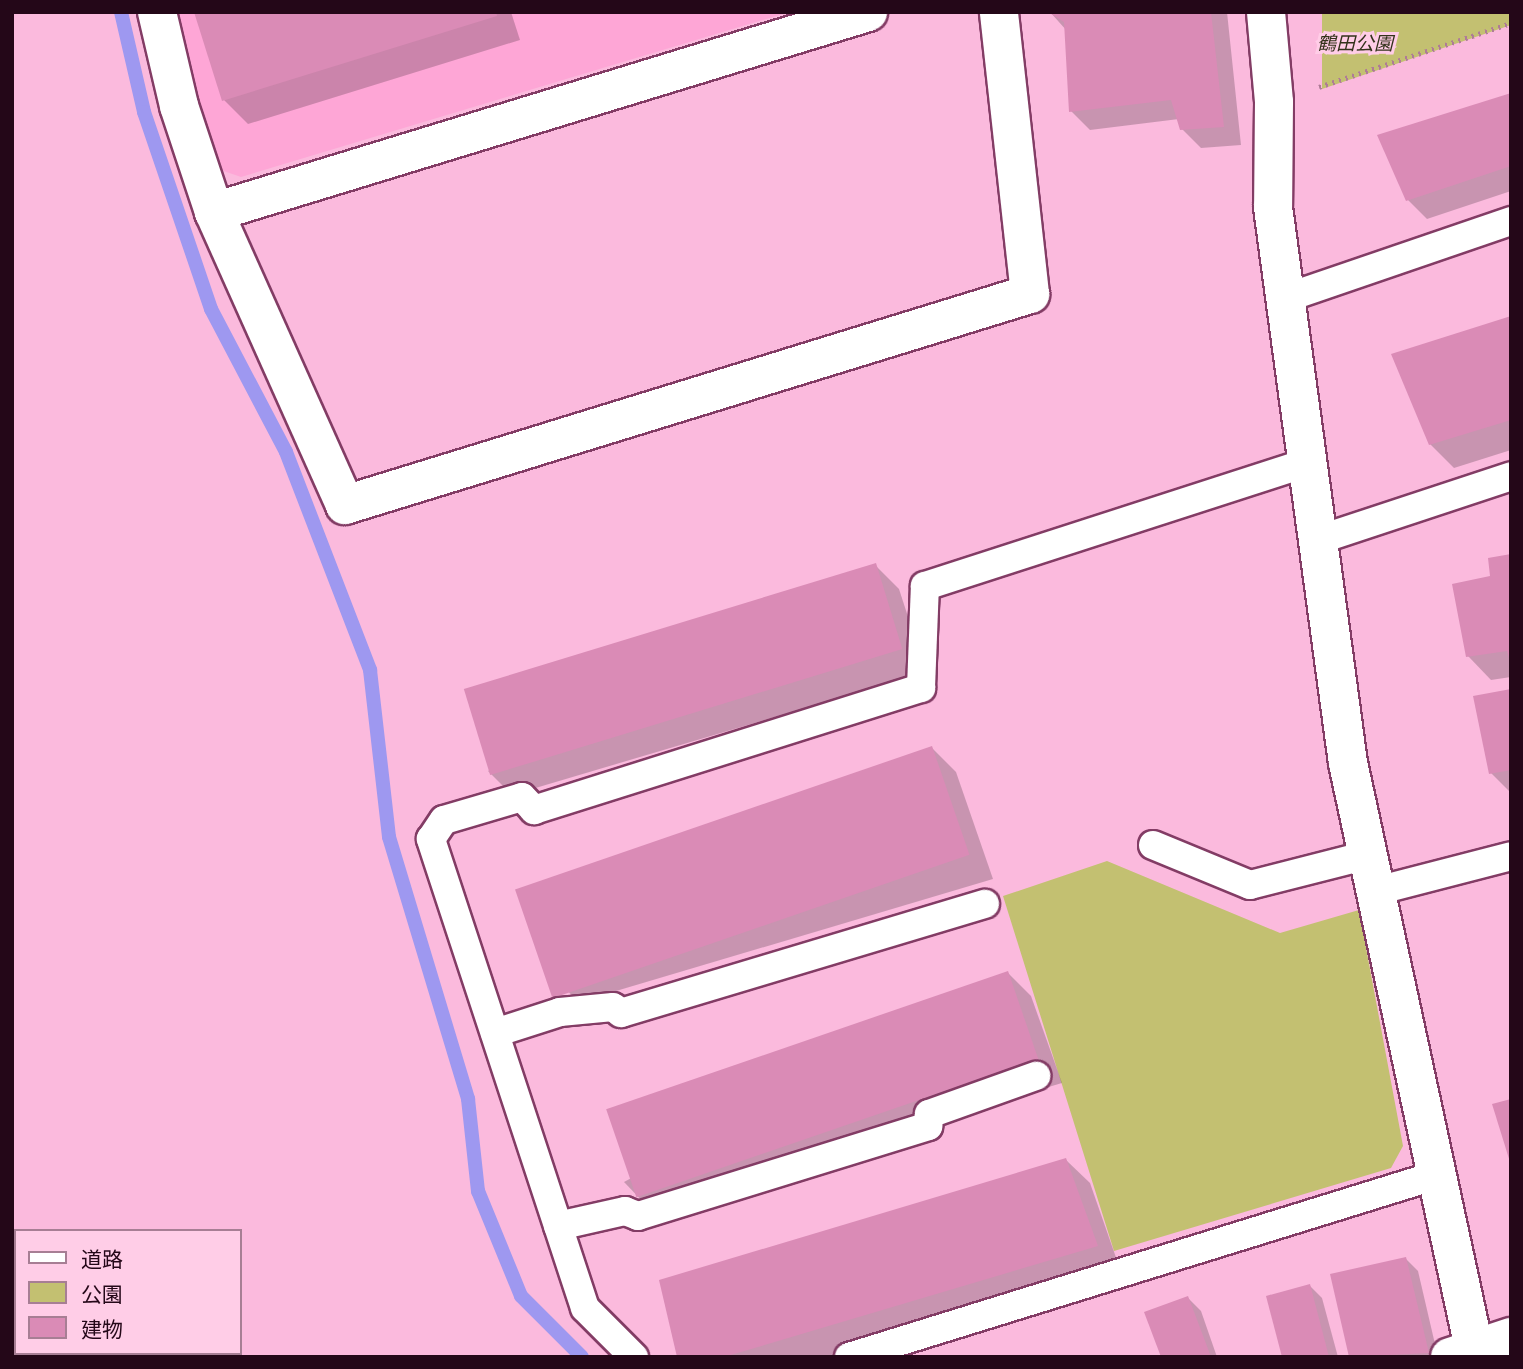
<!DOCTYPE html>
<html>
<head>
<meta charset="utf-8">
<style>
	body { margin:0 }
	#map { position:relative; width:1523px; height:1369px; overflow:hidden; background:#fbbadd; font-family:"IBM Plex Serif","Noto Sans JP",serif }
	div>[style] { position:absolute }
	[style*='--x'] { left:calc(var(--x)*1px); top:calc(var(--y)*1px); width:calc(var(--w)*1px); rotate:calc(var(--a)*1deg) }
	.built>* { inset:0; background:#fea6d6 }
	.green>* { inset:0; background:#c3c071 }
	.shadow>* { inset:0; background:#0003 }
	.stream>* { height:14px; margin:-7px; padding:0 7px; transform-origin:7px; border-radius:7px; background:#9e98f0 }
	.building>* { inset:0; background:#da8bb6; transform-origin:0 0 }
	.path>* { height:4.5px; margin-top:-2.25px; transform-origin:0; background:repeating-linear-gradient(90deg,#af7b97 0 2px,transparent 0 7px) }
	.roads { filter:drop-shadow(2px 0 #833c65) drop-shadow(-2px 0 #833c65) drop-shadow(0 2px #833c65) drop-shadow(0 -2px #833c65) }
	.lane>* { height:28px; margin:-14px; padding:0 14px; transform-origin:14px; border-radius:14px; background:#fff }
	.street>* { height:38px; margin:-19px; padding:0 19px; transform-origin:19px; border-radius:19px; background:#fff }
	.secondary>* { height:38px; margin:-19px; padding:0 19px; transform-origin:19px; border-radius:19px; background:#fff }
	span { translate:-50% -50%; white-space:nowrap; text-align:center; line-height:1.15; -webkit-text-stroke:6px #ffcde7; paint-order:stroke }
	.park-label { font-size:19px; color:#33321b; font-style:italic }
	.frame { position:absolute; inset:0; border:14px solid #240718; pointer-events:none }
	.legend { position:absolute; left:14px; top:1229px; width:228px; height:126px; box-sizing:border-box; background:#ffcde7; border:2px solid #a77e94; margin:0; padding:9px 12px; list-style:none; font-size:21px; color:#240718 }
	.legend li { display:flex; align-items:center; gap:14px; height:35px }
	.legend b { width:35px; border:2px solid #a77e94 }
</style>
</head>
<body>
<div id="map">
	<div class="built">
		<div style="clip-path:polygon(169px 12px,789px 12px,241px 177px,215px 168px)"></div>
	</div>
	<div class="green">
		<div style="clip-path:polygon(1322px 12px,1511px 12px,1511px 25px,1322px 89px)"></div>
		<div style="clip-path:polygon(1107px 861px,1280px 933px,1359px 910px,1403px 1146px,1391px 1168px,1114px 1251px,1003px 896px)"></div>
	</div>
	<div class="shadow">
		<div style="clip-path:polygon(196px 12px,511px 12px,520px 40px,248px 124px,224px 100px)"></div>
		<div style="clip-path:polygon(1050px 12px,1227px 12px,1241px 145px,1201px 148px,1182px 129px,1179px 119px,1090px 130px,1071px 111px,1067px 31px)"></div>
		<div style="clip-path:polygon(1511px 95px,1511px 191px,1427px 219px,1408px 200px)"></div>
		<div style="clip-path:polygon(1511px 318px,1511px 450px,1454px 468px,1430px 444px)"></div>
		<div style="clip-path:polygon(1511px 556px,1511px 677px,1491px 680px,1468px 656px,1492px 578px)"></div>
		<div style="clip-path:polygon(875px 565px,899px 589px,926px 672px,512px 795px,488px 771px)"></div>
		<div style="clip-path:polygon(1511px 691px,1511px 793px,1491px 773px)"></div>
		<div style="clip-path:polygon(932px 748px,956px 772px,993px 879px,579px 1002px,555px 979px)"></div>
		<div style="clip-path:polygon(1008px 973px,1031px 996px,1062px 1083px,647px 1206px,624px 1182px)"></div>
		<div style="clip-path:polygon(1066px 1160px,1090px 1183px,1120px 1269px,826px 1357px,679px 1357px)"></div>
		<div style="clip-path:polygon(1405px 1258px,1418px 1271px,1438px 1357px,1351px 1357px)"></div>
		<div style="clip-path:polygon(1310px 1286px,1322px 1298px,1338px 1357px,1284px 1357px)"></div>
		<div style="clip-path:polygon(1188px 1298px,1201px 1311px,1217px 1357px,1163px 1357px)"></div>
	</div>
	<div class="stream">
		<div style="--x:121;--y:12;--w:103;--a:77"></div>
		<div style="--x:144;--y:112;--w:208;--a:71.2"></div>
		<div style="--x:211;--y:309;--w:161;--a:62.3"></div>
		<div style="--x:286;--y:452;--w:234;--a:68.9"></div>
		<div style="--x:370;--y:670;--w:168;--a:83.5"></div>
		<div style="--x:389;--y:837;--w:274;--a:73.2"></div>
		<div style="--x:468;--y:1099;--w:93;--a:83.8"></div>
		<div style="--x:478;--y:1191;--w:113;--a:67.7"></div>
		<div style="--x:521;--y:1296;--w:86;--a:45"></div>
	</div>
	<div class="building">
		<div style="clip-path:polygon(194px 12px,496px 12px,497px 16px,222px 101px)"></div>
		<div style="clip-path:polygon(1048px 12px,1211px 12px,1224px 127px,1180px 130px,1171px 100px,1069px 112px,1064px 22px)"></div>
		<div style="clip-path:polygon(1511px 93px,1511px 166px,1406px 201px,1377px 135px)"></div>
		<div style="clip-path:polygon(1511px 316px,1511px 420px,1429px 445px,1391px 354px)"></div>
		<div style="clip-path:polygon(1511px 554px,1511px 665px,1507px 651px,1466px 657px,1452px 584px,1490px 576px,1488px 558px)"></div>
		<div style="left:876px;top:563px;width:90px;height:431px;rotate:73deg"></div>
		<div style="clip-path:polygon(1511px 689px,1511px 770px,1489px 774px,1473px 696px)"></div>
		<div style="left:932px;top:746px;width:115px;height:441px;rotate:71deg"></div>
		<div style="left:1008px;top:971px;width:93px;height:425px;rotate:71deg"></div>
		<div style="clip-path:polygon(1511px 1099px,1511px 1162px,1510px 1162px,1492px 1104px)"></div>
		<div style="clip-path:polygon(1066px 1158px,1098px 1246px,724px 1357px,677px 1357px,659px 1280px)"></div>
		<div style="clip-path:polygon(1406px 1257px,1429px 1353px,1349px 1357px,1330px 1274px)"></div>
		<div style="clip-path:polygon(1310px 1284px,1329px 1357px,1282px 1357px,1266px 1296px)"></div>
		<div style="clip-path:polygon(1188px 1296px,1211px 1357px,1161px 1357px,1144px 1312px)"></div>
	</div>
	<div class="path">
		<div style="--x:1319;--y:87;--w:202;--a:-18.4"></div>
	</div>
	<div class="roads">
		<div class="lane">
			<div style="--x:1286;--y:298;--w:238;--a:-18.9"></div>
			<div style="--x:1315;--y:541;--w:206;--a:-18.3"></div>
			<div style="--x:1153;--y:845;--w:105;--a:22.4"></div>
			<div style="--x:1250;--y:885;--w:122;--a:-14.3"></div>
			<div style="--x:1376;--y:891;--w:139;--a:-14.5"></div>
			<div style="--x:495;--y:1033;--w:68;--a:-17.9"></div>
			<div style="--x:560;--y:1012;--w:53;--a:-5.4"></div>
			<div style="--x:613;--y:1007;--w:10;--a:37"></div>
			<div style="--x:621;--y:1013;--w:380;--a:-16.7"></div>
			<div style="--x:558;--y:1226;--w:69;--a:-12.6"></div>
			<div style="--x:625;--y:1211;--w:14;--a:21"></div>
			<div style="--x:638;--y:1216;--w:304;--a:-17.2"></div>
			<div style="--x:928;--y:1126;--w:12;--a:-85"></div>
			<div style="--x:929;--y:1114;--w:114;--a:-19.6"></div>
			<div style="--x:634;--y:1357;--w:69;--a:-135"></div>
			<div style="--x:585;--y:1308;--w:494;--a:-108.2"></div>
			<div style="--x:431;--y:839;--w:23;--a:-56"></div>
			<div style="--x:444;--y:820;--w:81;--a:-16.4"></div>
			<div style="--x:522;--y:797;--w:18;--a:47"></div>
			<div style="--x:534;--y:810;--w:406;--a:-17.5"></div>
			<div style="--x:921;--y:688;--w:102;--a:-87.8"></div>
			<div style="--x:925;--y:586;--w:399;--a:-17.9"></div>
			<div style="--x:849;--y:1357;--w:616;--a:-17.2"></div>
		</div>
		<div class="street">
			<div style="--x:157;--y:12;--w:97;--a:76.8"></div>
			<div style="--x:179;--y:106;--w:112;--a:71.7"></div>
			<div style="--x:214;--y:212;--w:321;--a:65.9"></div>
			<div style="--x:345;--y:505;--w:717;--a:-17.12"></div>
			<div style="--x:1030;--y:294;--w:284;--a:-96.3"></div>
			<div style="--x:214;--y:212;--w:684;--a:-17"></div>
			<div style="--x:1450;--y:1357;--w:64;--a:-18.2"></div>
		</div>
		<div class="secondary">
			<div style="--x:1266;--y:12;--w:90;--a:84.9"></div>
			<div style="--x:1274;--y:102;--w:105;--a:90.5"></div>
			<div style="--x:1273;--y:207;--w:561;--a:82.32"></div>
			<div style="--x:1348;--y:763;--w:608;--a:77.84"></div>
		</div>
	</div>
	<div class="park-label">
		<span style="left:1355px;top:44px">鶴田公園</span>
	</div>
	<div class="frame"></div>
	<ul class="legend">
	<li><b style="height:9px;background:#fff"></b>道路</li>
	<li><b style="height:19px;background:#c3c071"></b>公園</li>
	<li><b style="height:19px;background:#da8bb6"></b>建物</li>
	</ul>
</div>
</body>
</html>
